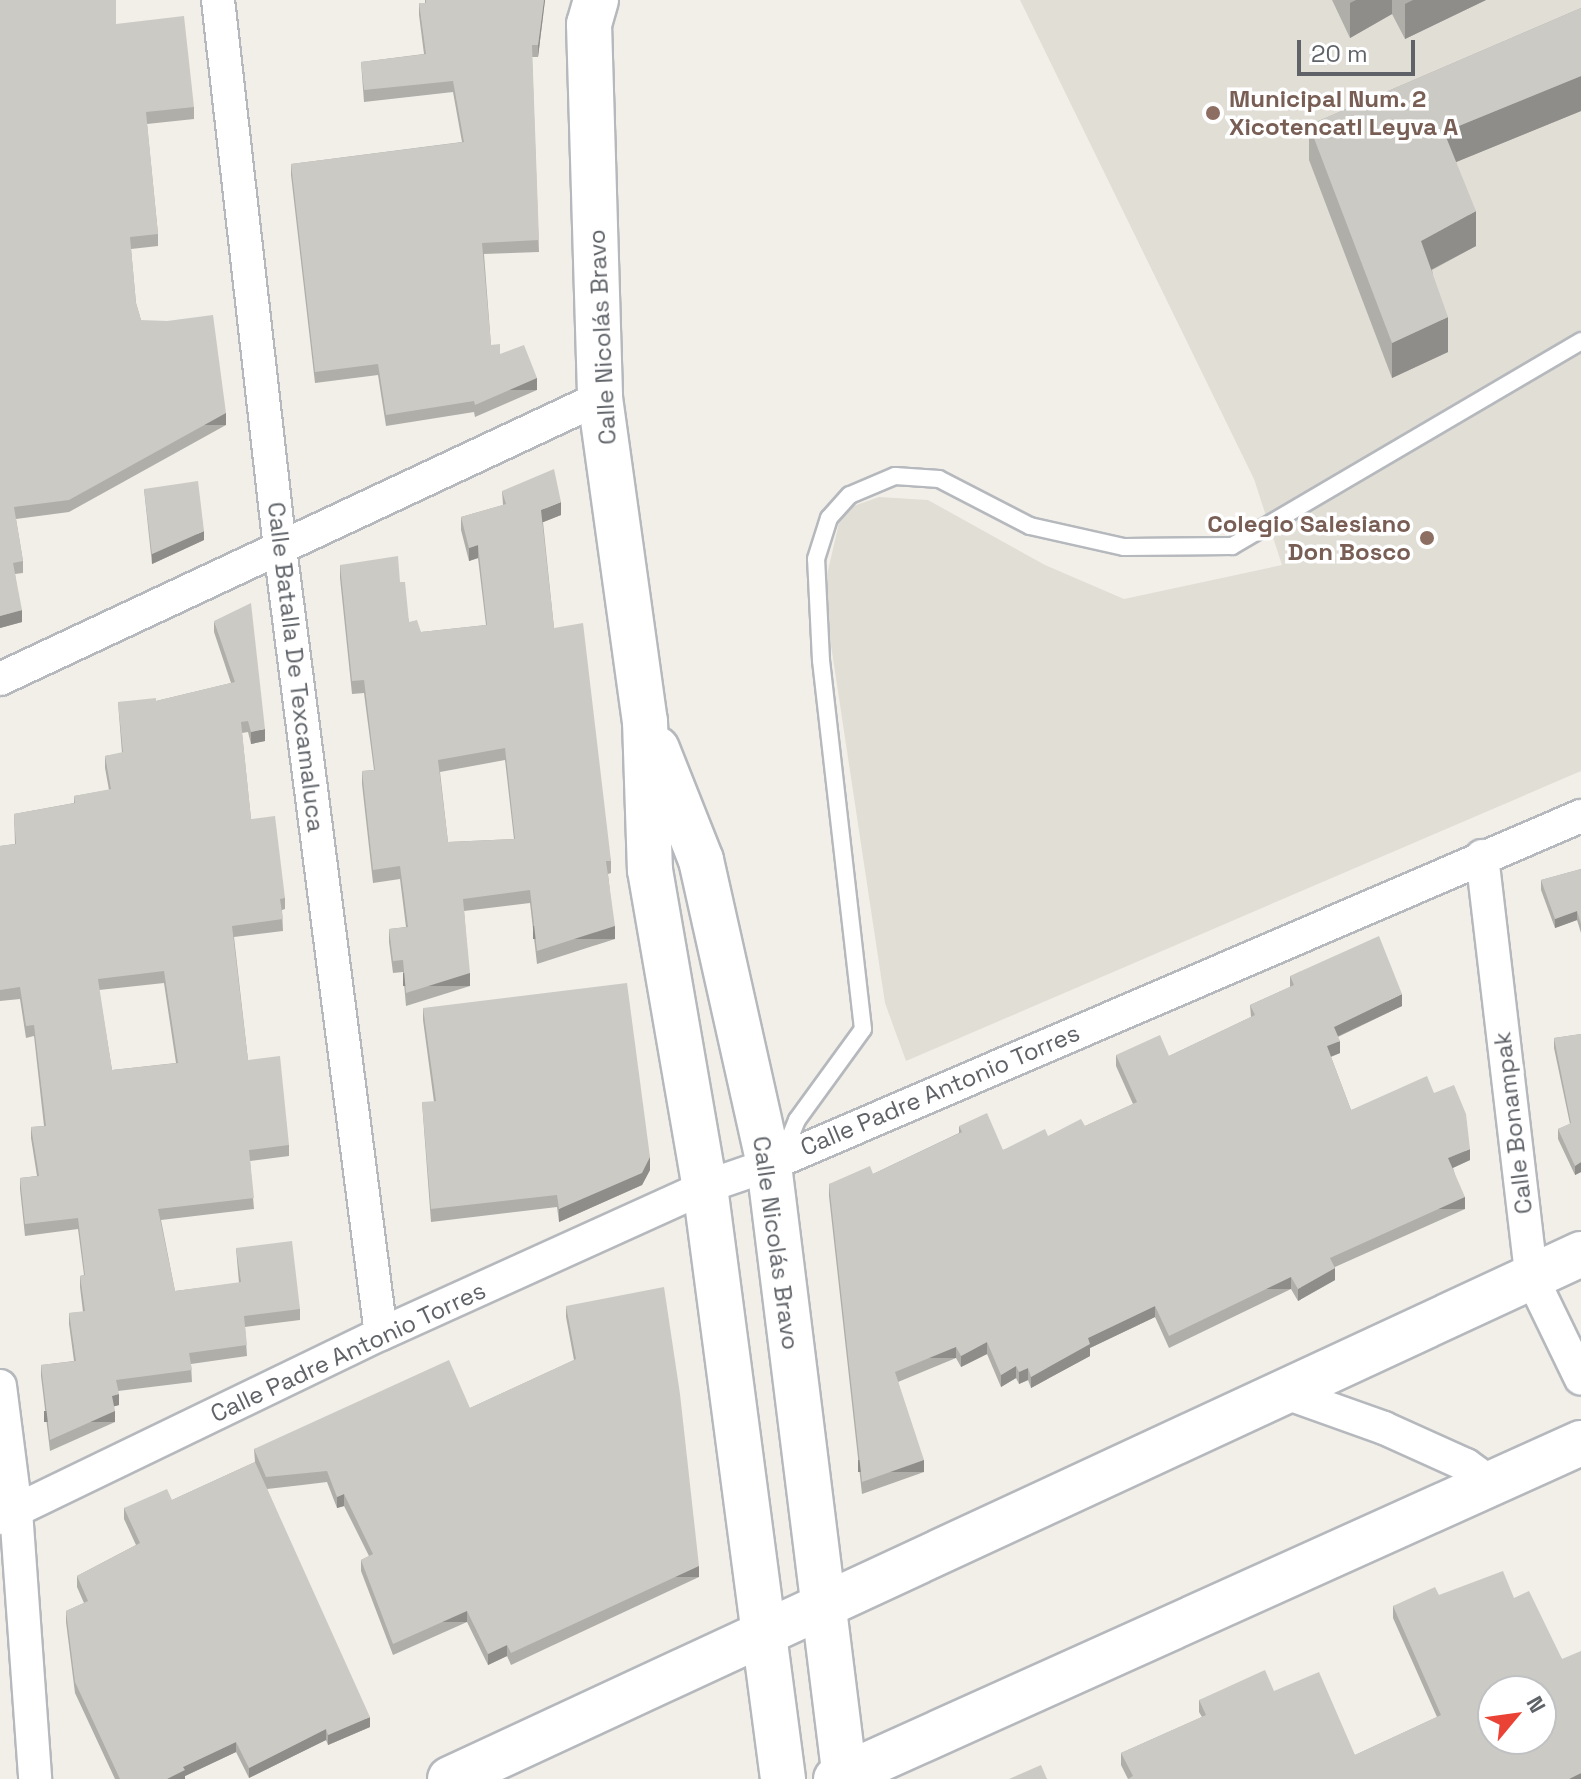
<!DOCTYPE html>
<html>
<head>
<meta charset="utf-8">
<style>
	body { margin:0 }
	#map { position:relative; width:1581px; height:1779px; overflow:hidden; background:#f1efe8; font-family:"Space Grotesk",sans-serif }
	div>[style] { position:absolute }
	[style*='--x'] { left:calc(var(--x)*1px); top:calc(var(--y)*1px); width:calc(var(--w)*1px); rotate:calc(var(--a)*1deg) }
	.education>* { inset:0; background:#e1ded6 }
	.roads { filter:drop-shadow(2px 0 #b5b8bc) drop-shadow(-2px 0 #b5b8bc) drop-shadow(0 2px #b5b8bc) drop-shadow(0 -2px #b5b8bc) }
	.lane>* { height:16px; margin:-8px; padding:0 8px; transform-origin:8px; border-radius:8px; background:#fff }
	.street>* { height:32px; margin:-16px; padding:0 16px; transform-origin:16px; border-radius:16px; background:#fff }
	.secondary>* { height:44px; margin:-22px; padding:0 22px; transform-origin:22px; border-radius:22px; background:#fff }
	.wall>* { inset:0; background:#afaea9 }
	.shaded-wall>* { inset:0; background:#8f8d8a; transform-origin:0 0 }
	.building>* { inset:0; background:#cccac5 }
	.dots>* { width:22px; height:22px; translate:-50% -50%; box-sizing:border-box; border:4px solid #fff; border-radius:50% }
	span { translate:-50% -50%; white-space:nowrap; text-align:center; line-height:1.15; -webkit-text-stroke:7px #fff; paint-order:stroke }
	.education-label { font-size:24px; color:#785e54; font-weight:700 }
	.left { translate:0 -50%; text-align:left }
	.right { translate:-100% -50%; text-align:right }
	.street-label { font-size:24px; color:#5f6368 }
	.north { position:absolute; left:1477px; top:1675px; width:80px; height:80px; box-sizing:border-box; background:#fff; border:2px solid #bfc1c3; border-radius:50%; rotate:61deg; font-size:22px; font-weight:700; line-height:32px; text-align:center; color:#5f6368 }
	.north::after { content:''; display:block; margin:auto; width:28px; height:36px; background:#ea4335; clip-path:polygon(50% 0,100% 100%,50% 72%,0 100%) }
	.scale { position:absolute; left:1297px; top:40px; width:118px; height:36px; box-sizing:border-box; border:4px solid #5f6368; border-top:0; padding-left:10px; font-size:24px; line-height:28px; white-space:nowrap; color:#5f6368; -webkit-text-stroke:6px #fff; paint-order:stroke }
</style>
</head>
<body>
<div id="map">
	<div class="education">
		<div style="clip-path:polygon(1020px 0,1581px 0,1581px 771px,906px 1061px,885px 1003px,823px 592px,842px 510px,879px 497px,928px 500px,1045px 565px,1124px 599px,1282px 565px,1254px 479px)"></div>
	</div>
	<div class="roads">
		<div class="lane">
			<div style="--x:782;--y:1157;--w:40;--a:-68"></div>
			<div style="--x:797;--y:1120;--w:112;--a:-54"></div>
			<div style="--x:863;--y:1029;--w:371;--a:-96.5"></div>
			<div style="--x:821;--y:660;--w:101;--a:-92.8"></div>
			<div style="--x:816;--y:559;--w:43;--a:-72.4"></div>
			<div style="--x:829;--y:518;--w:31;--a:-48"></div>
			<div style="--x:850;--y:495;--w:49;--a:-22.9"></div>
			<div style="--x:895;--y:476;--w:44;--a:3.9"></div>
			<div style="--x:939;--y:479;--w:102;--a:27.3"></div>
			<div style="--x:1030;--y:526;--w:96;--a:12.6"></div>
			<div style="--x:1124;--y:547;--w:108;--a:-0.5"></div>
			<div style="--x:1232;--y:546;--w:405;--a:-30.4"></div>
		</div>
		<div class="street">
			<div style="--x:218;--y:0;--w:551;--a:83.55"></div>
			<div style="--x:280;--y:548;--w:792;--a:82.68"></div>
			<div style="--x:0;--y:679;--w:663;--a:-25.1"></div>
			<div style="--x:1482;--y:856;--w:423;--a:83.3"></div>
			<div style="--x:1531;--y:1276;--w:114;--a:64.1"></div>
			<div style="--x:0;--y:1386;--w:126;--a:82.7"></div>
			<div style="--x:16;--y:1511;--w:269;--a:85.9"></div>
			<div style="--x:1283;--y:1392;--w:107;--a:19.6"></div>
			<div style="--x:1384;--y:1428;--w:90;--a:24.3"></div>
			<div style="--x:1466;--y:1465;--w:31;--a:36"></div>
			<div style="--x:0;--y:1518;--w:423;--a:-25.8"></div>
			<div style="--x:381;--y:1334;--w:356;--a:-24.4"></div>
			<div style="--x:705;--y:1187;--w:68;--a:-19"></div>
			<div style="--x:769;--y:1165;--w:884;--a:-23.26"></div>
		</div>
		<div class="secondary">
			<div style="--x:596;--y:0;--w:25;--a:106"></div>
			<div style="--x:589;--y:24;--w:374;--a:88.3"></div>
			<div style="--x:600;--y:398;--w:326;--a:82.1"></div>
			<div style="--x:645;--y:721;--w:149;--a:88.1"></div>
			<div style="--x:650;--y:870;--w:322;--a:80.2"></div>
			<div style="--x:705;--y:1187;--w:597;--a:82.49"></div>
			<div style="--x:657;--y:749;--w:119;--a:68.4"></div>
			<div style="--x:701;--y:860;--w:312;--a:77.4"></div>
			<div style="--x:769;--y:1165;--w:619;--a:82.94"></div>
			<div style="--x:450;--y:1779;--w:1247;--a:-24.9"></div>
			<div style="--x:836;--y:1779;--w:817;--a:-24.28"></div>
		</div>
	</div>
	<div class="wall">
		<div style="clip-path:polygon(0 0,116px 24px,194px 107px,194px 119px,147px 124px,158px 234px,158px 246px,131px 249px,136px 303px,141px 320px,226px 425px,69px 512px,16px 519px,23px 561px,23px 573px,15px 574px,22px 622px,0 628px)"></div>
		<div style="clip-path:polygon(425px 0,545px 0,538px 57px,532px 57px,539px 252px,484px 254px,491px 345px,537px 390px,475px 417px,474px 412px,386px 426px,378px 375px,315px 383px,291px 175px,291px 164px,462px 142px,453px 92px,364px 102px,361px 62px,424px 54px,419px 15px,419px 3px,425px 3px)"></div>
		<div style="clip-path:polygon(1332px 0,1486px 0,1405px 39px,1392px 14px,1350px 38px)"></div>
		<div style="clip-path:polygon(1581px 8px,1581px 111px,1456px 162px,1476px 246px,1432px 270px,1448px 352px,1392px 378px,1309px 160px,1309px 125px)"></div>
		<div style="clip-path:polygon(144px 489px,204px 540px,152px 564px)"></div>
		<div style="clip-path:polygon(evenodd,502px 491px,561px 515px,543px 522px,554px 628px,611px 861px,611px 873px,608px 874px,615px 939px,537px 964px,530px 903px,464px 911px,470px 986px,406px 1006px,403px 972px,393px 973px,389px 942px,389px 929px,406px 927px,400px 879px,373px 883px,362px 784px,362px 771px,374px 770px,364px 693px,352px 694px,340px 578px,340px 565px,400px 582px,409px 622px,421px 632px,486px 625px,478px 558px,469px 561px,461px 530px,461px 517px,503px 505px,502px 491px,505px 760px,514px 839px,448px 842px,440px 772px,505px 760px)"></div>
		<div style="clip-path:polygon(evenodd,214px 621px,265px 741px,251px 744px,248px 732px,242px 733px,251px 819px,285px 898px,285px 909px,282px 910px,283px 931px,234px 937px,248px 1060px,289px 1145px,289px 1156px,250px 1161px,254px 1209px,161px 1220px,175px 1291px,239px 1283px,236px 1248px,300px 1309px,300px 1320px,245px 1327px,247px 1356px,191px 1364px,192px 1382px,118px 1391px,119px 1405px,114px 1406px,115px 1422px,50px 1451px,41px 1376px,41px 1365px,74px 1361px,69px 1324px,69px 1313px,83px 1312px,80px 1287px,80px 1276px,84px 1275px,78px 1229px,25px 1236px,20px 1189px,20px 1178px,37px 1176px,31px 1138px,31px 1127px,44px 1126px,34px 1036px,26px 1038px,20px 999px,0 1001px,0 846px,15px 844px,14px 814px,74px 803px,74px 796px,109px 790px,105px 768px,105px 756px,122px 753px,118px 702px,156px 701px,231px 683px,214px 632px,214px 621px,164px 983px,176px 1063px,112px 1070px,99px 990px,164px 983px)"></div>
		<div style="clip-path:polygon(1581px 869px,1581px 933px,1577px 920px,1555px 928px,1541px 890px,1541px 880px)"></div>
		<div style="clip-path:polygon(1290px 976px,1402px 1006px,1338px 1037px,1340px 1053px,1331px 1057px,1351px 1110px,1434px 1093px,1470px 1160px,1453px 1168px,1465px 1209px,1335px 1267px,1335px 1280px,1298px 1301px,1291px 1289px,1169px 1348px,1155px 1317px,1090px 1348px,1090px 1356px,1031px 1388px,1028px 1380px,1019px 1384px,1016px 1378px,1001px 1387px,987px 1354px,961px 1367px,956px 1358px,898px 1382px,924px 1472px,862px 1494px,829px 1196px,829px 1184px,873px 1174px,959px 1133px,959px 1126px,1003px 1150px,1085px 1126px,1133px 1104px,1116px 1066px,1116px 1055px,1169px 1056px,1251px 1017px,1250px 1005px,1290px 987px)"></div>
		<div style="clip-path:polygon(423px 1008px,650px 1170px,642px 1185px,559px 1222px,557px 1207px,431px 1222px,422px 1102px,434px 1102px,423px 1020px)"></div>
		<div style="clip-path:polygon(1581px 1034px,1581px 1172px,1575px 1175px,1558px 1139px,1558px 1129px,1570px 1124px,1554px 1048px,1554px 1038px)"></div>
		<div style="clip-path:polygon(566px 1306px,699px 1577px,511px 1665px,507px 1656px,488px 1665px,467px 1622px,393px 1655px,361px 1571px,361px 1560px,369px 1556px,344px 1506px,337px 1508px,327px 1482px,267px 1489px,370px 1727px,328px 1745px,326px 1740px,249px 1778px,236px 1752px,185px 1776px,185px 1779px,115px 1779px,75px 1693px,66px 1622px,66px 1611px,84px 1603px,77px 1587px,77px 1576px,136px 1545px,124px 1519px,124px 1508px,172px 1500px,255px 1462px,254px 1449px,470px 1408px,574px 1360px,566px 1317px)"></div>
		<div style="clip-path:polygon(1439px 1595px,1514px 1598px,1562px 1659px,1581px 1779px,1128px 1779px,1121px 1765px,1121px 1753px,1202px 1717px,1199px 1712px,1199px 1700px,1274px 1691px,1355px 1755px,1437px 1717px,1393px 1618px,1393px 1606px)"></div>
	</div>
	<div class="shaded-wall">
		<div style="clip-path:polygon(544px 0,545px 0,538px 57px,538px 45px)"></div>
		<div style="clip-path:polygon(1356px 0,1392px 0,1392px 14px,1350px 38px,1350px 3px)"></div>
		<div style="clip-path:polygon(1413px 0,1486px 0,1405px 39px,1405px 4px)"></div>
		<div style="clip-path:polygon(1581px 76px,1581px 111px,1444px 167px,1444px 132px)"></div>
		<div style="clip-path:polygon(1476px 211px,1476px 246px,1421px 275px,1421px 241px)"></div>
		<div style="clip-path:polygon(1448px 317px,1448px 352px,1392px 378px,1392px 343px)"></div>
		<div style="left:537px;top:378px;width:12px;height:68px;rotate:90deg"></div>
		<div style="left:226px;top:413px;width:12px;height:179px;rotate:90deg"></div>
		<div style="clip-path:polygon(561px 502px,561px 515px,541px 523px,541px 510px)"></div>
		<div style="clip-path:polygon(204px 531px,204px 540px,152px 564px,152px 554px)"></div>
		<div style="clip-path:polygon(478px 545px,478px 558px,469px 561px,469px 548px)"></div>
		<div style="clip-path:polygon(22px 610px,22px 622px,0 628px,0 616px)"></div>
		<div style="clip-path:polygon(265px 729px,265px 741px,251px 744px,251px 732px)"></div>
		<div style="clip-path:polygon(1577px 911px,1577px 920px,1555px 928px,1555px 919px)"></div>
		<div style="left:615px;top:926px;width:13px;height:82px;rotate:90deg"></div>
		<div style="left:470px;top:973px;width:13px;height:67px;rotate:90deg"></div>
		<div style="clip-path:polygon(1402px 994px,1402px 1006px,1334px 1038px,1334px 1027px)"></div>
		<div style="clip-path:polygon(1340px 1041px,1340px 1053px,1327px 1058px,1327px 1046px)"></div>
		<div style="clip-path:polygon(1470px 1149px,1470px 1160px,1448px 1170px,1448px 1158px)"></div>
		<div style="clip-path:polygon(650px 1157px,650px 1170px,642px 1185px,559px 1222px,559px 1209px)"></div>
		<div style="clip-path:polygon(1581px 1162px,1581px 1172px,1575px 1175px,1575px 1166px)"></div>
		<div style="left:1465px;top:1197px;width:12px;height:148px;rotate:90deg"></div>
		<div style="clip-path:polygon(1335px 1268px,1335px 1280px,1298px 1301px,1298px 1289px)"></div>
		<div style="left:1291px;top:1277px;width:12px;height:136px;rotate:90deg"></div>
		<div style="clip-path:polygon(1155px 1306px,1155px 1317px,1090px 1348px,1090px 1356px,1031px 1388px,1031px 1377px,1088px 1338px)"></div>
		<div style="clip-path:polygon(987px 1342px,987px 1354px,961px 1367px,961px 1356px)"></div>
		<div style="left:956px;top:1347px;width:11px;height:66px;rotate:90deg"></div>
		<div style="clip-path:polygon(1016px 1366px,1016px 1378px,1001px 1387px,1001px 1375px)"></div>
		<div style="clip-path:polygon(1028px 1368px,1028px 1380px,1019px 1384px,1019px 1372px)"></div>
		<div style="clip-path:polygon(119px 1394px,119px 1405px,112px 1407px,112px 1396px)"></div>
		<div style="left:115px;top:1411px;width:11px;height:71px;rotate:90deg"></div>
		<div style="left:924px;top:1460px;width:12px;height:66px;rotate:90deg"></div>
		<div style="clip-path:polygon(344px 1494px,344px 1506px,337px 1508px,337px 1497px)"></div>
		<div style="left:699px;top:1566px;width:11px;height:207px;rotate:90deg"></div>
		<div style="left:467px;top:1611px;width:11px;height:81px;rotate:90deg"></div>
		<div style="clip-path:polygon(507px 1645px,507px 1656px,488px 1665px,488px 1654px)"></div>
		<div style="clip-path:polygon(370px 1717px,370px 1727px,328px 1745px,328px 1735px)"></div>
		<div style="clip-path:polygon(326px 1729px,326px 1740px,249px 1778px,249px 1768px)"></div>
		<div style="clip-path:polygon(236px 1742px,236px 1752px,185px 1776px,185px 1779px,167px 1779px,183px 1767px)"></div>
		<div style="clip-path:polygon(1581px 1773px,1581px 1779px,1569px 1779px)"></div>
	</div>
	<div class="building">
		<div style="clip-path:polygon(0 0,116px 0,116px 24px,184px 16px,194px 107px,146px 112px,158px 234px,130px 237px,136px 303px,141px 320px,167px 321px,213px 315px,226px 413px,69px 500px,14px 507px,23px 561px,13px 563px,22px 610px,0 616px)"></div>
		<div style="clip-path:polygon(426px 0,544px 0,538px 45px,532px 45px,539px 240px,482px 243px,491px 345px,500px 344px,500px 354px,524px 345px,537px 378px,475px 405px,474px 401px,386px 415px,378px 364px,315px 372px,291px 164px,464px 142px,453px 81px,364px 90px,361px 62px,426px 54px,419px 3px,426px 3px)"></div>
		<div style="clip-path:polygon(1581px 8px,1581px 76px,1444px 132px,1476px 211px,1421px 241px,1448px 317px,1392px 343px,1309px 125px)"></div>
		<div style="clip-path:polygon(evenodd,554px 469px,561px 502px,541px 510px,554px 628px,583px 623px,611px 861px,606px 861px,615px 926px,537px 951px,530px 890px,463px 899px,470px 973px,406px 993px,403px 960px,393px 961px,389px 929px,408px 927px,400px 866px,373px 870px,362px 771px,375px 770px,364px 680px,352px 681px,340px 565px,398px 556px,400px 582px,405px 582px,409px 622px,417px 620px,421px 632px,487px 625px,478px 545px,469px 548px,461px 517px,506px 504px,502px 491px,554px 469px,505px 748px,515px 839px,448px 842px,438px 760px,505px 748px)"></div>
		<div style="clip-path:polygon(198px 481px,204px 531px,152px 554px,144px 489px)"></div>
		<div style="clip-path:polygon(evenodd,251px 603px,265px 729px,251px 732px,248px 721px,241px 722px,251px 819px,275px 816px,285px 898px,280px 899px,283px 919px,232px 926px,248px 1060px,280px 1056px,289px 1145px,249px 1150px,254px 1198px,158px 1209px,175px 1291px,241px 1282px,236px 1248px,292px 1241px,300px 1309px,244px 1316px,247px 1345px,189px 1353px,192px 1370px,116px 1380px,119px 1394px,112px 1396px,115px 1411px,50px 1440px,41px 1365px,76px 1361px,69px 1313px,85px 1311px,80px 1276px,85px 1275px,78px 1218px,25px 1224px,20px 1178px,39px 1176px,31px 1127px,46px 1126px,34px 1025px,26px 1026px,20px 987px,0 990px,0 846px,16px 844px,14px 814px,75px 803px,74px 796px,111px 789px,105px 756px,123px 752px,118px 702px,156px 698px,156px 701px,235px 682px,214px 621px,251px 603px,164px 971px,178px 1063px,112px 1070px,98px 979px,164px 971px)"></div>
		<div style="clip-path:polygon(1581px 869px,1581px 924px,1577px 911px,1555px 919px,1541px 880px)"></div>
		<div style="clip-path:polygon(1379px 936px,1402px 994px,1334px 1027px,1340px 1041px,1327px 1046px,1351px 1110px,1427px 1076px,1434px 1093px,1454px 1085px,1466px 1114px,1470px 1149px,1448px 1158px,1465px 1197px,1330px 1258px,1335px 1268px,1298px 1289px,1291px 1277px,1169px 1336px,1155px 1306px,1088px 1338px,1090px 1344px,1031px 1377px,1028px 1368px,1019px 1372px,1016px 1366px,1001px 1375px,987px 1342px,961px 1356px,956px 1347px,895px 1372px,924px 1460px,862px 1482px,829px 1184px,870px 1166px,873px 1174px,962px 1132px,959px 1126px,987px 1113px,1003px 1150px,1045px 1129px,1048px 1136px,1081px 1119px,1085px 1126px,1137px 1102px,1116px 1055px,1160px 1035px,1169px 1056px,1255px 1015px,1250px 1005px,1294px 985px,1290px 976px)"></div>
		<div style="clip-path:polygon(627px 983px,650px 1157px,642px 1173px,559px 1209px,557px 1195px,431px 1209px,422px 1102px,436px 1101px,423px 1008px)"></div>
		<div style="clip-path:polygon(1581px 1034px,1581px 1162px,1575px 1166px,1558px 1129px,1571px 1123px,1554px 1038px)"></div>
		<div style="clip-path:polygon(664px 1287px,680px 1394px,699px 1566px,511px 1653px,507px 1645px,488px 1654px,467px 1611px,393px 1644px,361px 1560px,373px 1554px,344px 1494px,337px 1497px,327px 1471px,266px 1477px,254px 1449px,449px 1360px,470px 1408px,576px 1359px,566px 1306px)"></div>
		<div style="clip-path:polygon(255px 1462px,370px 1717px,328px 1735px,326px 1729px,249px 1768px,236px 1742px,183px 1767px,185px 1770px,167px 1779px,120px 1779px,75px 1682px,66px 1611px,88px 1601px,77px 1576px,140px 1543px,124px 1508px,167px 1489px,172px 1500px)"></div>
		<div style="clip-path:polygon(evenodd,1503px 1571px,1514px 1598px,1529px 1591px,1562px 1659px,1581px 1651px,1581px 1773px,1569px 1779px,1128px 1779px,1133px 1776px,1121px 1753px,1206px 1715px,1199px 1700px,1265px 1670px,1274px 1691px,1319px 1672px,1355px 1755px,1441px 1715px,1393px 1606px,1435px 1587px,1439px 1595px,1503px 1571px,1493px 1691px,1541px 1691px,1541px 1739px,1493px 1739px,1493px 1691px)"></div>
		<div style="clip-path:polygon(1041px 1765px,1047px 1779px,1009px 1779px)"></div>
	</div>
	<div class="dots">
		<div style="left:1213px;top:113px;background:#8d6e63"></div>
		<div style="left:1427px;top:538px;background:#8d6e63"></div>
	</div>
	<div class="education-label">
		<span class="left" style="left:1229px;top:113px">Municipal Num. 2<br>Xicotencatl Leyva A</span>
		<span class="right" style="left:1411px;top:538px">Colegio Salesiano<br>Don Bosco</span>
	</div>
	<div class="street-label">
		<span style="left:602px;top:337px;rotate:-93deg">Calle Nicolás Bravo</span>
		<span style="left:296px;top:667px;rotate:83deg">Calle Batalla De Texcamaluca</span>
		<span style="left:940px;top:1090px;rotate:-23deg">Calle Padre Antonio Torres</span>
		<span style="left:1513px;top:1123px;rotate:-97deg">Calle Bonampak</span>
		<span style="left:776px;top:1243px;rotate:82deg">Calle Nicolás Bravo</span>
		<span style="left:348px;top:1352px;rotate:-25deg">Calle Padre Antonio Torres</span>
	</div>
	<div class="north">N</div>
	<div class="scale">20 m</div>
</div>
</body>
</html>
